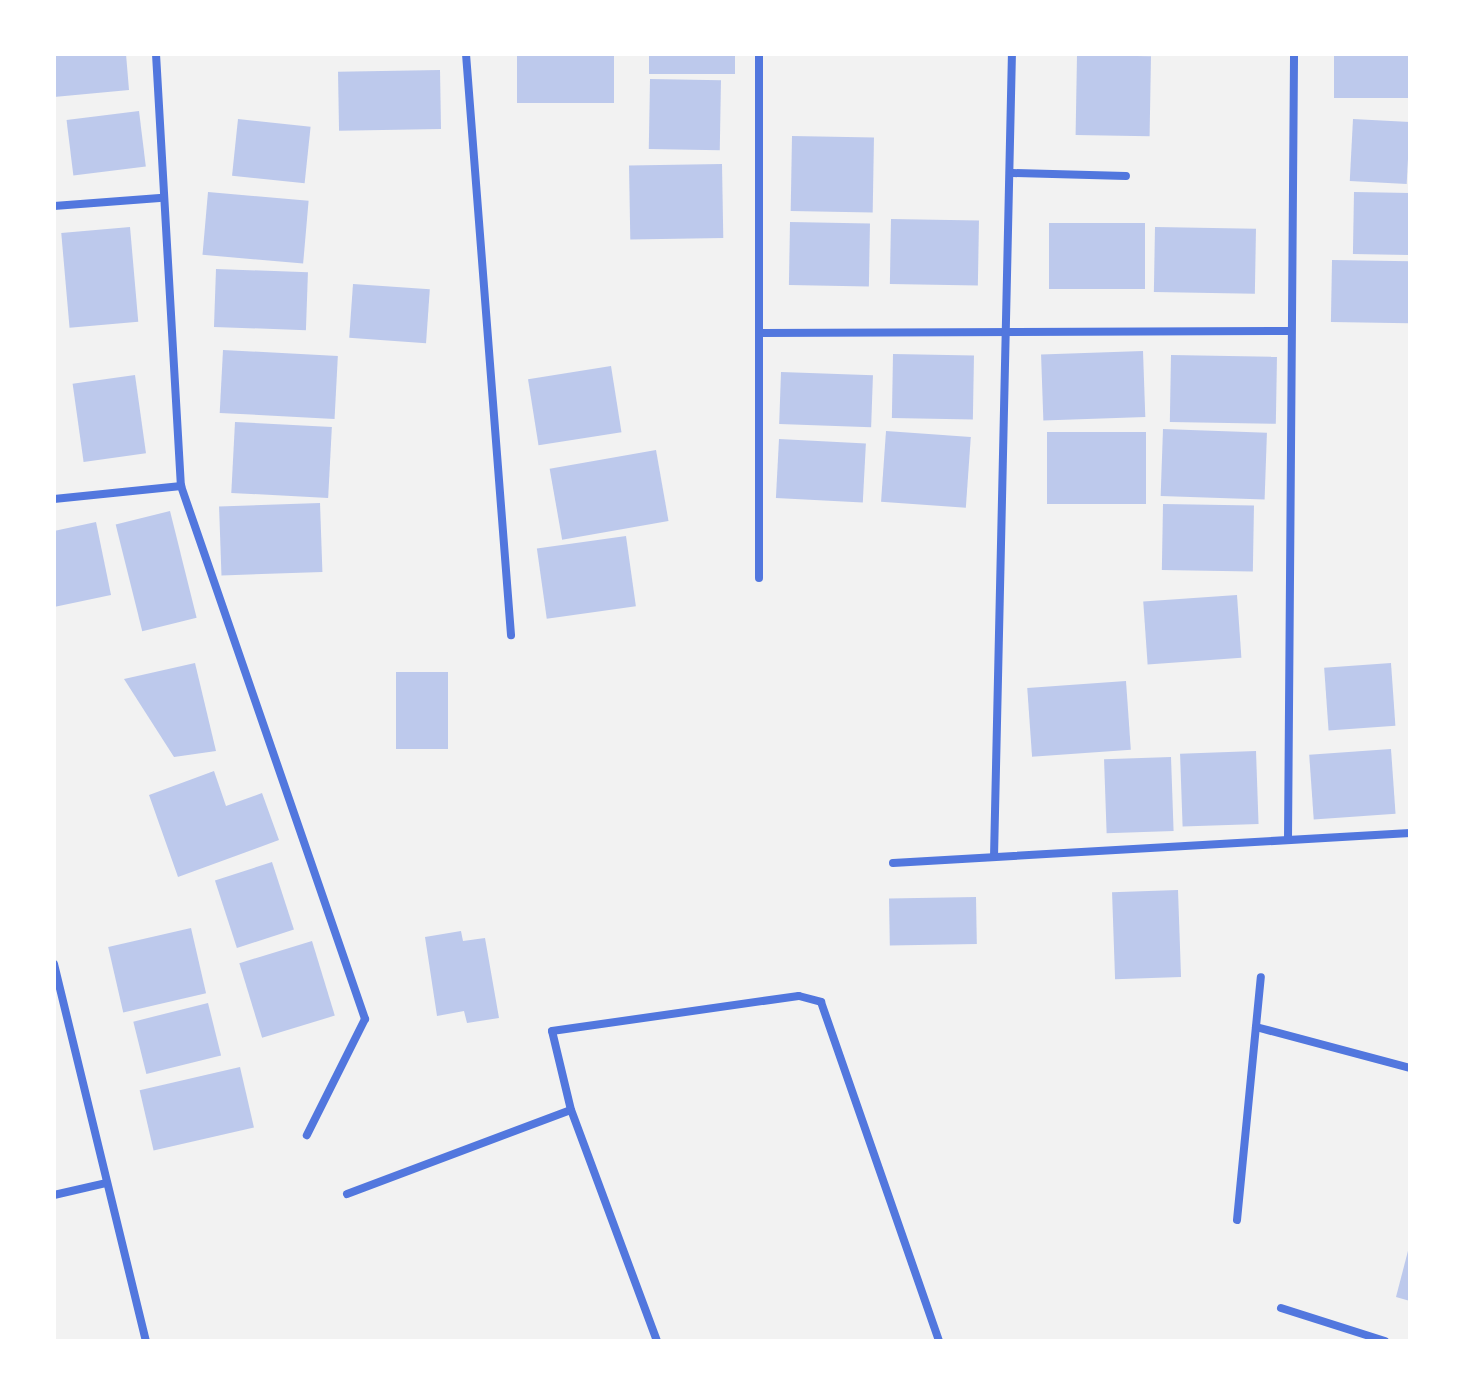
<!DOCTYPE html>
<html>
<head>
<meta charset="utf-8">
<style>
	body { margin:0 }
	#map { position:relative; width:1464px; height:1395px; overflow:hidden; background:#f2f2f2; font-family:"PT Sans Narrow",sans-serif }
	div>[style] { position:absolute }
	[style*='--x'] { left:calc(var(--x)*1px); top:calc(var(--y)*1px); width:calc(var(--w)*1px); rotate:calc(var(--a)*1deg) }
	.building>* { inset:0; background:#bdc9ec; transform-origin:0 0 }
	.minor>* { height:8px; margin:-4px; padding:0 4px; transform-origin:4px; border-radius:4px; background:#5277de }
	span { translate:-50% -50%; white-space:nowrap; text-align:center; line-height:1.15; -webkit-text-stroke:6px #fff; paint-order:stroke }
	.frame { position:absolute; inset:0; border:56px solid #fff; pointer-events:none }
</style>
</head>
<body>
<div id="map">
	<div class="building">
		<div style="clip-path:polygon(54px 54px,126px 54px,129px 90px,54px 97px)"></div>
		<div style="left:517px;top:54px;width:97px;height:49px"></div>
		<div style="left:649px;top:54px;width:86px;height:20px"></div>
		<div style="left:1334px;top:54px;width:76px;height:44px"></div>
		<div style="left:1077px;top:55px;width:74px;height:80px;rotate:1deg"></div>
		<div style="left:440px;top:70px;width:59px;height:102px;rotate:89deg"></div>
		<div style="left:650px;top:79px;width:71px;height:70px;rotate:1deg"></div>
		<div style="left:139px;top:111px;width:56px;height:73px;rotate:83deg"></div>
		<div style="left:238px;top:119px;width:73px;height:57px;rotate:6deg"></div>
		<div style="left:1353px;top:119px;width:57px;height:62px;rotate:3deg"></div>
		<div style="left:792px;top:136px;width:82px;height:75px;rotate:1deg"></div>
		<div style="left:722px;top:164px;width:74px;height:93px;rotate:89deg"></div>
		<div style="left:208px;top:192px;width:101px;height:63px;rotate:5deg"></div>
		<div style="left:1354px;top:192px;width:56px;height:62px;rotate:1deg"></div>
		<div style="left:891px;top:219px;width:88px;height:65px;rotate:1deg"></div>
		<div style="left:790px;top:222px;width:80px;height:63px;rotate:1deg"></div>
		<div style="left:1049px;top:223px;width:96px;height:66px"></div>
		<div style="left:130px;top:227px;width:95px;height:69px;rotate:85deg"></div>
		<div style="left:1155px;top:227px;width:101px;height:65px;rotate:1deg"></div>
		<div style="left:1332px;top:260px;width:78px;height:62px;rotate:1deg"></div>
		<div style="left:216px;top:269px;width:92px;height:58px;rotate:2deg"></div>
		<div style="left:353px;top:284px;width:77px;height:54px;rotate:4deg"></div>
		<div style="left:223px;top:350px;width:115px;height:63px;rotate:3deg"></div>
		<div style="left:1143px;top:351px;width:66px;height:102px;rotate:88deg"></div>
		<div style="left:893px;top:354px;width:81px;height:64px;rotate:1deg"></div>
		<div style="left:1171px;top:355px;width:106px;height:67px;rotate:1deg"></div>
		<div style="left:611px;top:366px;width:67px;height:84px;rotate:81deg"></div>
		<div style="left:781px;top:372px;width:92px;height:52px;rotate:2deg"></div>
		<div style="left:135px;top:375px;width:79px;height:63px;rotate:82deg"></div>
		<div style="left:235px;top:422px;width:97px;height:71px;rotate:3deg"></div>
		<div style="left:1163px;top:429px;width:104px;height:67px;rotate:2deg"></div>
		<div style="left:886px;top:431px;width:85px;height:71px;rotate:4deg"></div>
		<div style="left:1047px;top:432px;width:99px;height:72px"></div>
		<div style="left:779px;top:439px;width:87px;height:59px;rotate:3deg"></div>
		<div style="left:656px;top:450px;width:72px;height:108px;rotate:80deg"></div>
		<div style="left:320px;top:503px;width:69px;height:101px;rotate:88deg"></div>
		<div style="left:1163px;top:504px;width:91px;height:66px;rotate:1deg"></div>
		<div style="left:170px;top:511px;width:110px;height:56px;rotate:76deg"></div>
		<div style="clip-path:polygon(96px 522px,111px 595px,54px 607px,54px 531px)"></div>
		<div style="left:626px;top:536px;width:71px;height:90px;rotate:82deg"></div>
		<div style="left:1237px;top:595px;width:63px;height:94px;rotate:86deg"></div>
		<div style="clip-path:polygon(195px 663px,216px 751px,174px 757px,124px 679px)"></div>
		<div style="left:1391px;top:663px;width:63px;height:67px;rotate:86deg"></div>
		<div style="left:396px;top:672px;width:52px;height:77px"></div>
		<div style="left:1126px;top:681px;width:69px;height:99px;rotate:86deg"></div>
		<div style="left:1391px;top:749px;width:65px;height:82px;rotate:86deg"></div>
		<div style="left:1256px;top:751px;width:73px;height:76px;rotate:88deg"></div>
		<div style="left:1171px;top:757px;width:74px;height:67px;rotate:88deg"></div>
		<div style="clip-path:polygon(214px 771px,226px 806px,262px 793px,279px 840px,178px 877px,149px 795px)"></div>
		<div style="left:272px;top:862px;width:71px;height:60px;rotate:72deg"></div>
		<div style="left:1178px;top:890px;width:87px;height:66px;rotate:88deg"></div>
		<div style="left:976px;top:897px;width:47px;height:87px;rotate:89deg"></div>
		<div style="left:191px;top:928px;width:67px;height:85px;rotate:77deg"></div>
		<div style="clip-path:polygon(461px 931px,463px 941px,485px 938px,499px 1018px,467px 1023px,464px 1011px,437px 1016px,425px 937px)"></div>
		<div style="left:312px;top:941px;width:78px;height:76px;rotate:73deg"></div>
		<div style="left:208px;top:1003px;width:54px;height:77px;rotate:76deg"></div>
		<div style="left:240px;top:1067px;width:62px;height:103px;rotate:77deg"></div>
		<div style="clip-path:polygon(1409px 1247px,1410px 1247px,1410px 1301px,1396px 1297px)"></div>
	</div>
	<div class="minor">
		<div style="--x:156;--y:54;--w:433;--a:86.7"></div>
		<div style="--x:181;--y:486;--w:564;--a:70.95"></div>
		<div style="--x:365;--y:1019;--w:130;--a:116.6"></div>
		<div style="--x:466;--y:54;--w:583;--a:85.57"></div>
		<div style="--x:1013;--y:173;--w:113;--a:1.5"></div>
		<div style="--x:54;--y:206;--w:106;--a:-4.3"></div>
		<div style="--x:759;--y:333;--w:531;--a:-0.22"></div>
		<div style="--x:54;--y:499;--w:128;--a:-5.8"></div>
		<div style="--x:759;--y:578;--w:524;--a:-90"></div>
		<div style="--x:1288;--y:839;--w:785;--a:-89.56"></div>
		<div style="--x:994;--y:857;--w:803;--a:-88.72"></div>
		<div style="--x:893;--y:863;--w:518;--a:-3.32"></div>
		<div style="--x:54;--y:964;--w:388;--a:76.3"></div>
		<div style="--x:1256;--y:1027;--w:159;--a:14.9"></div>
		<div style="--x:347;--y:1194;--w:239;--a:-20.6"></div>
		<div style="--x:54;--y:1195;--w:53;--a:-13"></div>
		<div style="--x:1237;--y:1220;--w:244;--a:-84.4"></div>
		<div style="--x:1281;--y:1308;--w:109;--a:17.6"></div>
		<div style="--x:657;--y:1341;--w:246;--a:-110.4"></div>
		<div style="--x:571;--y:1110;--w:81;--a:-103.5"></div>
		<div style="--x:552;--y:1031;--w:249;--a:-8.1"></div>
		<div style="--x:799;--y:996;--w:23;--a:15"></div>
		<div style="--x:821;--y:1002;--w:359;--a:70.8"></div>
	</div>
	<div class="frame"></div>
</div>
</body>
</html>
